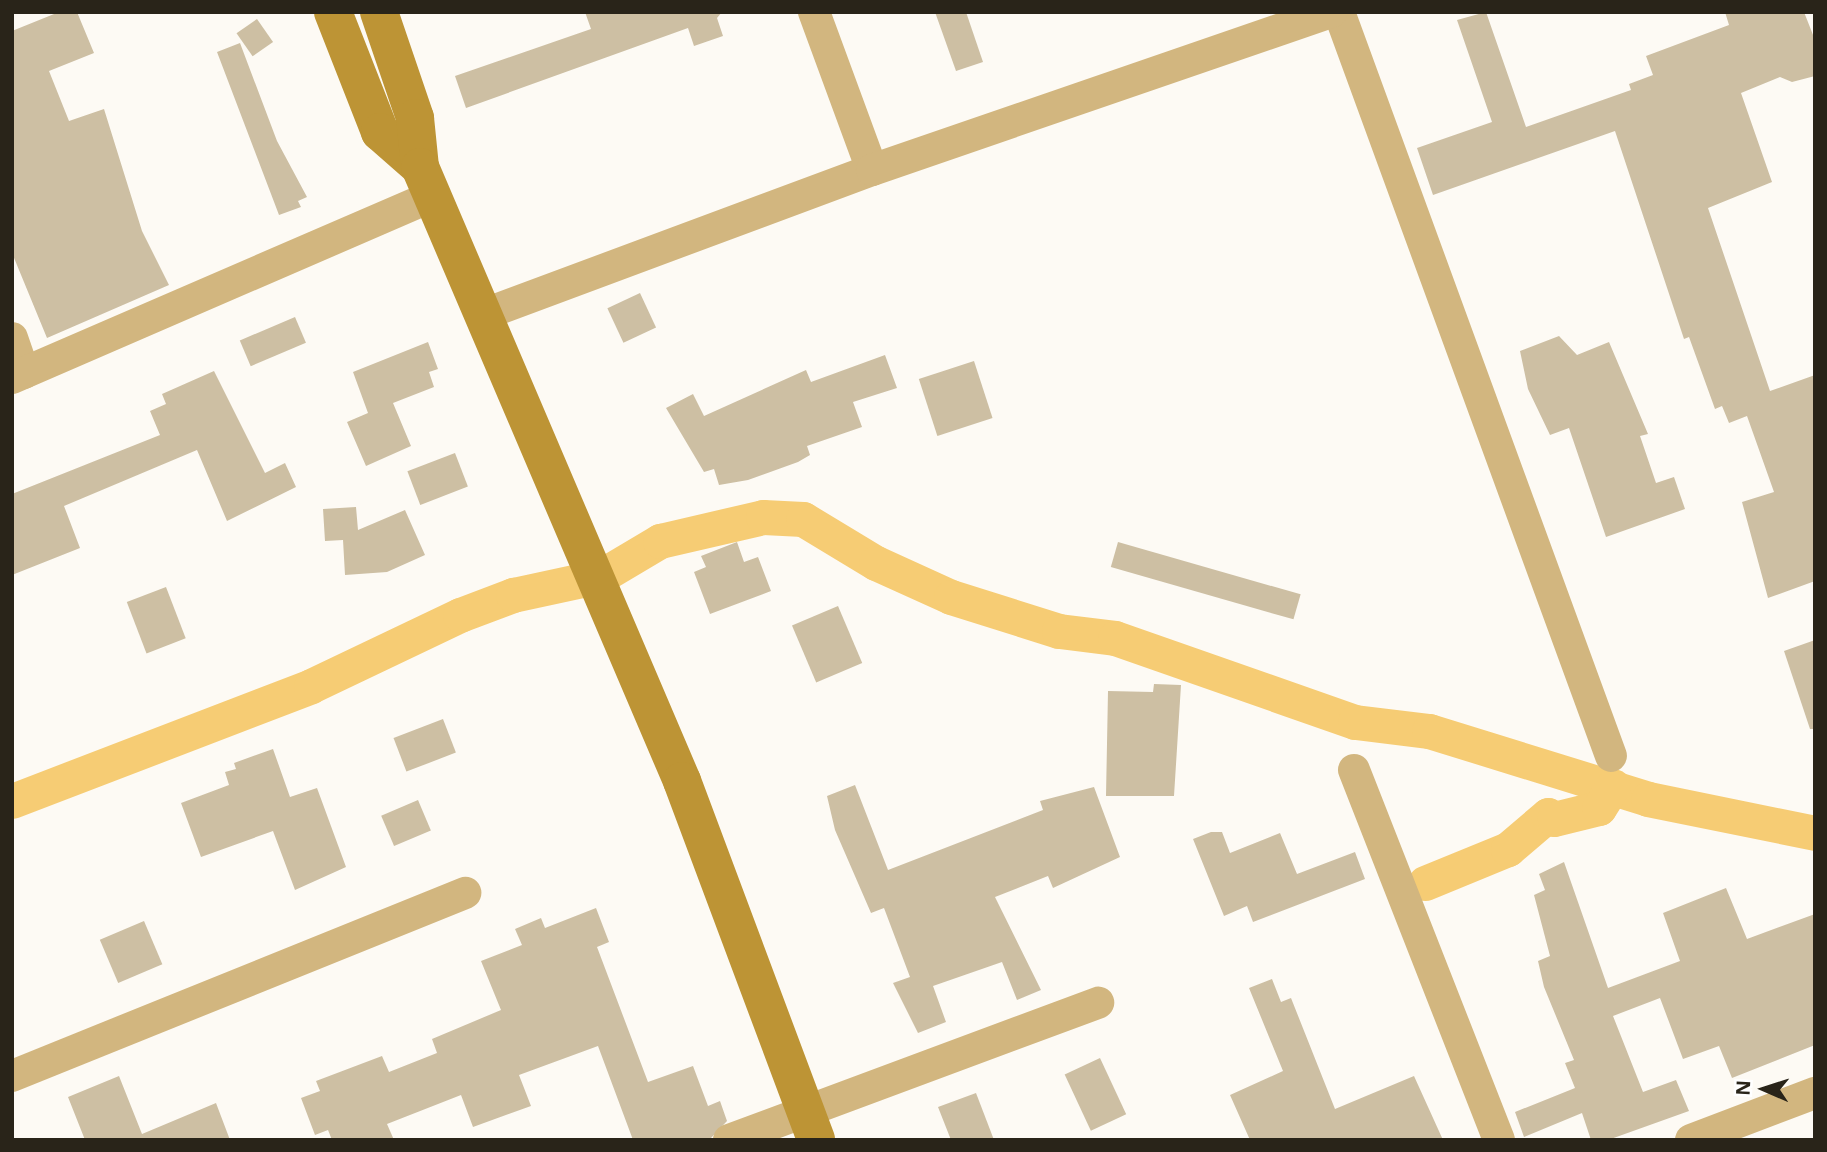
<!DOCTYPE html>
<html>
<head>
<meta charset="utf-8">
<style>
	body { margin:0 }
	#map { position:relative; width:1827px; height:1152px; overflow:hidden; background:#fdfaf4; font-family:"Noto Sans",sans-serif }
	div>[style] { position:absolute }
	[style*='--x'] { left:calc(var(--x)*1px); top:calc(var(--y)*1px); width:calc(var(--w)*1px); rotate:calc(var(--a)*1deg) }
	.canal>* { height:35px; margin:-17.5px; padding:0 17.5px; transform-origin:17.5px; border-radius:17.5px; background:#f6cc74 }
	.building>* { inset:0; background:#cdbfa3; transform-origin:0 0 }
	.street>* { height:32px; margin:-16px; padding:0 16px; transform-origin:16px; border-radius:16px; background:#d2b67f }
	.secondary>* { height:38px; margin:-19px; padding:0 19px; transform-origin:19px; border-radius:19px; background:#bd9435 }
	span { translate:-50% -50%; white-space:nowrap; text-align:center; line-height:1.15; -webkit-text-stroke:7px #fff; paint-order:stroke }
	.frame { position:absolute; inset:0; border:14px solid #292419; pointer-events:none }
	.north { position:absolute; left:1729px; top:1054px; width:70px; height:70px; -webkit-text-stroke:5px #fff; paint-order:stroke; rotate:273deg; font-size:19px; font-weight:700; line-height:28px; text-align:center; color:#292419 }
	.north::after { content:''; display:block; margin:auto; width:24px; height:32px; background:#292419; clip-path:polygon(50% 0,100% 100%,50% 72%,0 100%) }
</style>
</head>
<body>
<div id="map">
	<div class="canal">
		<div style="--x:12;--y:801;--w:320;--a:-21"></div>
		<div style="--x:311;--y:686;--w:165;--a:-25.5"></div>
		<div style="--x:460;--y:615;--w:57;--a:-20.7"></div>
		<div style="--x:513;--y:595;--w:90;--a:-12.2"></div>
		<div style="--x:601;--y:576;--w:69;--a:-30.7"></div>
		<div style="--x:660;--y:541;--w:106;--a:-13.1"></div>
		<div style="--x:763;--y:517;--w:40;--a:2.9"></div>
		<div style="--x:803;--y:519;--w:85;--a:31.1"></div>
		<div style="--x:876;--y:563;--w:82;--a:24.4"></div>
		<div style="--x:951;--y:597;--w:113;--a:17.5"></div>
		<div style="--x:1059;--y:631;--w:56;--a:7.1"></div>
		<div style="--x:1115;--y:638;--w:254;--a:19.3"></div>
		<div style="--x:1355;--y:722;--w:75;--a:6.9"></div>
		<div style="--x:1429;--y:731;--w:229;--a:17.2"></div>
		<div style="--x:1648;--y:799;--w:170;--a:11.5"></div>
		<div style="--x:1425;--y:883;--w:90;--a:-22.3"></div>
		<div style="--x:1508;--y:849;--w:52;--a:-40.4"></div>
		<div style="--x:1548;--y:815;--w:7;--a:34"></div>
		<div style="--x:1554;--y:819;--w:46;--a:-13.7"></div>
		<div style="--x:1599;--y:808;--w:26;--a:-58"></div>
	</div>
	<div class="building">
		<div style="clip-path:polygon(59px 12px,77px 12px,94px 53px,49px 71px,69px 121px,104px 109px,142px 231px,169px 285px,47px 338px,12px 253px,12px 31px)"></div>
		<div style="clip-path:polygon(585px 12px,722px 12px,717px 18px,723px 36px,694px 46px,688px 28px,466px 108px,455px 76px,591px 29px)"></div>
		<div style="clip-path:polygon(935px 12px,966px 12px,983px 62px,956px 71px)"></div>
		<div style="clip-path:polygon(1486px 12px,1526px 127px,1631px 90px,1629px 84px,1653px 75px,1646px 56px,1729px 25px,1725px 12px,1804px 12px,1815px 40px,1815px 76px,1792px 82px,1780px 77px,1741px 93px,1772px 182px,1708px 208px,1770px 391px,1815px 375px,1815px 581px,1768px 598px,1742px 502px,1774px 492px,1747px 416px,1729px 423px,1722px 406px,1715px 409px,1689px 337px,1684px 339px,1615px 131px,1433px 195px,1417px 148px,1492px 122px,1457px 20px)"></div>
		<div style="left:257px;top:19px;width:28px;height:25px;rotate:55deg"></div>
		<div style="clip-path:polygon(240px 43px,277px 141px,307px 197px,298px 201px,301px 207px,279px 215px,217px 52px)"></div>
		<div style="left:640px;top:293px;width:38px;height:36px;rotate:65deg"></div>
		<div style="left:295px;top:317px;width:28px;height:60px;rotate:67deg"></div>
		<div style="clip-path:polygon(1559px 336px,1577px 355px,1609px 342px,1648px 434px,1640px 436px,1656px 483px,1674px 477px,1685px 509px,1606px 537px,1569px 428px,1550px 435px,1528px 389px,1520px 351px)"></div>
		<div style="clip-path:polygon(428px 342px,438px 369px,429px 372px,434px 387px,393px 403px,411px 446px,366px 466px,347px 422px,368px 413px,353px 372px)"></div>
		<div style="clip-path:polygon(885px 355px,897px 388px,853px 402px,862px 427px,807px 446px,810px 455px,798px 462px,748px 480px,719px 485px,714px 469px,704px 472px,666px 408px,693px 394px,704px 416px,806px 370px,811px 382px)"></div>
		<div style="left:974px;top:361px;width:60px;height:58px;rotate:72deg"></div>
		<div style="clip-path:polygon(214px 371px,265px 473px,285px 463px,296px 487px,227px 521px,197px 450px,64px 506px,80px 548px,12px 575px,12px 494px,160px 435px,150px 411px,166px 404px,162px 394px)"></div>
		<div style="left:455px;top:453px;width:36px;height:51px;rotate:69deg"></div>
		<div style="clip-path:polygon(356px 507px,358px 530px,405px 510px,425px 555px,387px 572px,345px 575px,343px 540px,325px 541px,323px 509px)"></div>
		<div style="clip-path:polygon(737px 542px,744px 562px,758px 557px,771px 591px,710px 614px,694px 572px,706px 567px,701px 556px)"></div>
		<div style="left:1118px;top:542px;width:190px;height:26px;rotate:16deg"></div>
		<div style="left:166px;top:587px;width:55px;height:42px;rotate:69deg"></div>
		<div style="left:838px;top:606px;width:62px;height:50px;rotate:67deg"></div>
		<div style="clip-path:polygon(1815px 640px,1815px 729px,1810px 729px,1784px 651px)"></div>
		<div style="clip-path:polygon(1154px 684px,1181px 685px,1174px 796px,1106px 796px,1108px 691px,1153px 692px)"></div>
		<div style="left:443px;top:719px;width:36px;height:53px;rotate:69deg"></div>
		<div style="clip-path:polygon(273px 749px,290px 797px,317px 788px,346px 867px,295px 890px,273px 831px,201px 857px,181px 803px,229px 785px,225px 772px,236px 769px,234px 763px)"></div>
		<div style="clip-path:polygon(855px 785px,888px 870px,1043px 810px,1040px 801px,1094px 787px,1120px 857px,1053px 888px,1048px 876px,995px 897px,1041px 990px,1017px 1000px,1002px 962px,933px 986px,946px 1022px,918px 1033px,893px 983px,910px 977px,884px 908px,871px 913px,835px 830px,827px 796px)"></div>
		<div style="left:418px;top:800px;width:33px;height:40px;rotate:67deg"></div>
		<div style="clip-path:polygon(1211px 832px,1222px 832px,1230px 853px,1280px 833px,1297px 874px,1355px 852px,1365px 879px,1253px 922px,1247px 906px,1224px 916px,1193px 839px)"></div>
		<div style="clip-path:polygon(1564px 862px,1608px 988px,1680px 961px,1663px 913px,1726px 888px,1747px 939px,1815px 914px,1815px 1045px,1732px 1078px,1719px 1046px,1683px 1059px,1660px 998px,1613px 1016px,1643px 1092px,1676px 1080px,1689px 1111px,1608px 1140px,1591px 1140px,1582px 1113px,1524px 1137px,1515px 1112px,1575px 1088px,1565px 1063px,1574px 1060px,1544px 987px,1538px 961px,1550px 956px,1534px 895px,1545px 890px,1539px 874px)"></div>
		<div style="clip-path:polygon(596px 908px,609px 942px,597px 947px,648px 1082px,693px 1066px,708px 1106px,720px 1101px,727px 1121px,711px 1138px,633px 1140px,598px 1046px,519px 1075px,531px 1106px,473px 1127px,461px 1095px,387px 1124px,394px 1140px,332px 1140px,328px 1130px,315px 1135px,301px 1098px,320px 1091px,316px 1081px,382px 1056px,389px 1072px,437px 1053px,432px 1039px,501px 1010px,481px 961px,522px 945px,515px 929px,541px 918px,545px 928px)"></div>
		<div style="left:144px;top:921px;width:47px;height:48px;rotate:67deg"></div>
		<div style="clip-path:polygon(1272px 979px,1281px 1002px,1291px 998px,1335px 1109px,1414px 1076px,1443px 1140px,1250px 1140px,1230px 1095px,1283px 1071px,1249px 988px)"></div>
		<div style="left:1100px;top:1058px;width:62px;height:39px;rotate:65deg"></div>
		<div style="clip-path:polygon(119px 1076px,142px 1134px,216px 1103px,230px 1140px,85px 1140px,68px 1097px)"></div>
		<div style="clip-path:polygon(976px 1093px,994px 1140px,951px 1140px,938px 1107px)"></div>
	</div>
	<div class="street">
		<div style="--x:814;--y:12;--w:168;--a:69.8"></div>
		<div style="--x:1339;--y:12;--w:792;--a:69.92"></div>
		<div style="--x:482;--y:315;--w:416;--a:-20.4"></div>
		<div style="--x:872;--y:170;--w:486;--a:-19"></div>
		<div style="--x:12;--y:338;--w:37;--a:71"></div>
		<div style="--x:12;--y:378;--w:458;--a:-23.4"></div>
		<div style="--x:1354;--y:770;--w:397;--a:68.6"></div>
		<div style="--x:12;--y:1076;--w:489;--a:-22"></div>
		<div style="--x:729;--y:1140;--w:394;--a:-20.4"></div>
		<div style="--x:1691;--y:1140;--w:133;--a:-20.8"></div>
	</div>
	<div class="secondary">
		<div style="--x:333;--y:12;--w:129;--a:68.6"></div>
		<div style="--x:380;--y:132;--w:53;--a:41.2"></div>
		<div style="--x:379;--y:12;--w:112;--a:71.2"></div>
		<div style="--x:415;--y:118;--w:49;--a:84.2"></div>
		<div style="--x:420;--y:167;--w:668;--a:66.89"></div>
		<div style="--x:682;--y:781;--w:383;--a:69.5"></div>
	</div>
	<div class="frame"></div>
	<div class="north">N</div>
</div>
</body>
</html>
